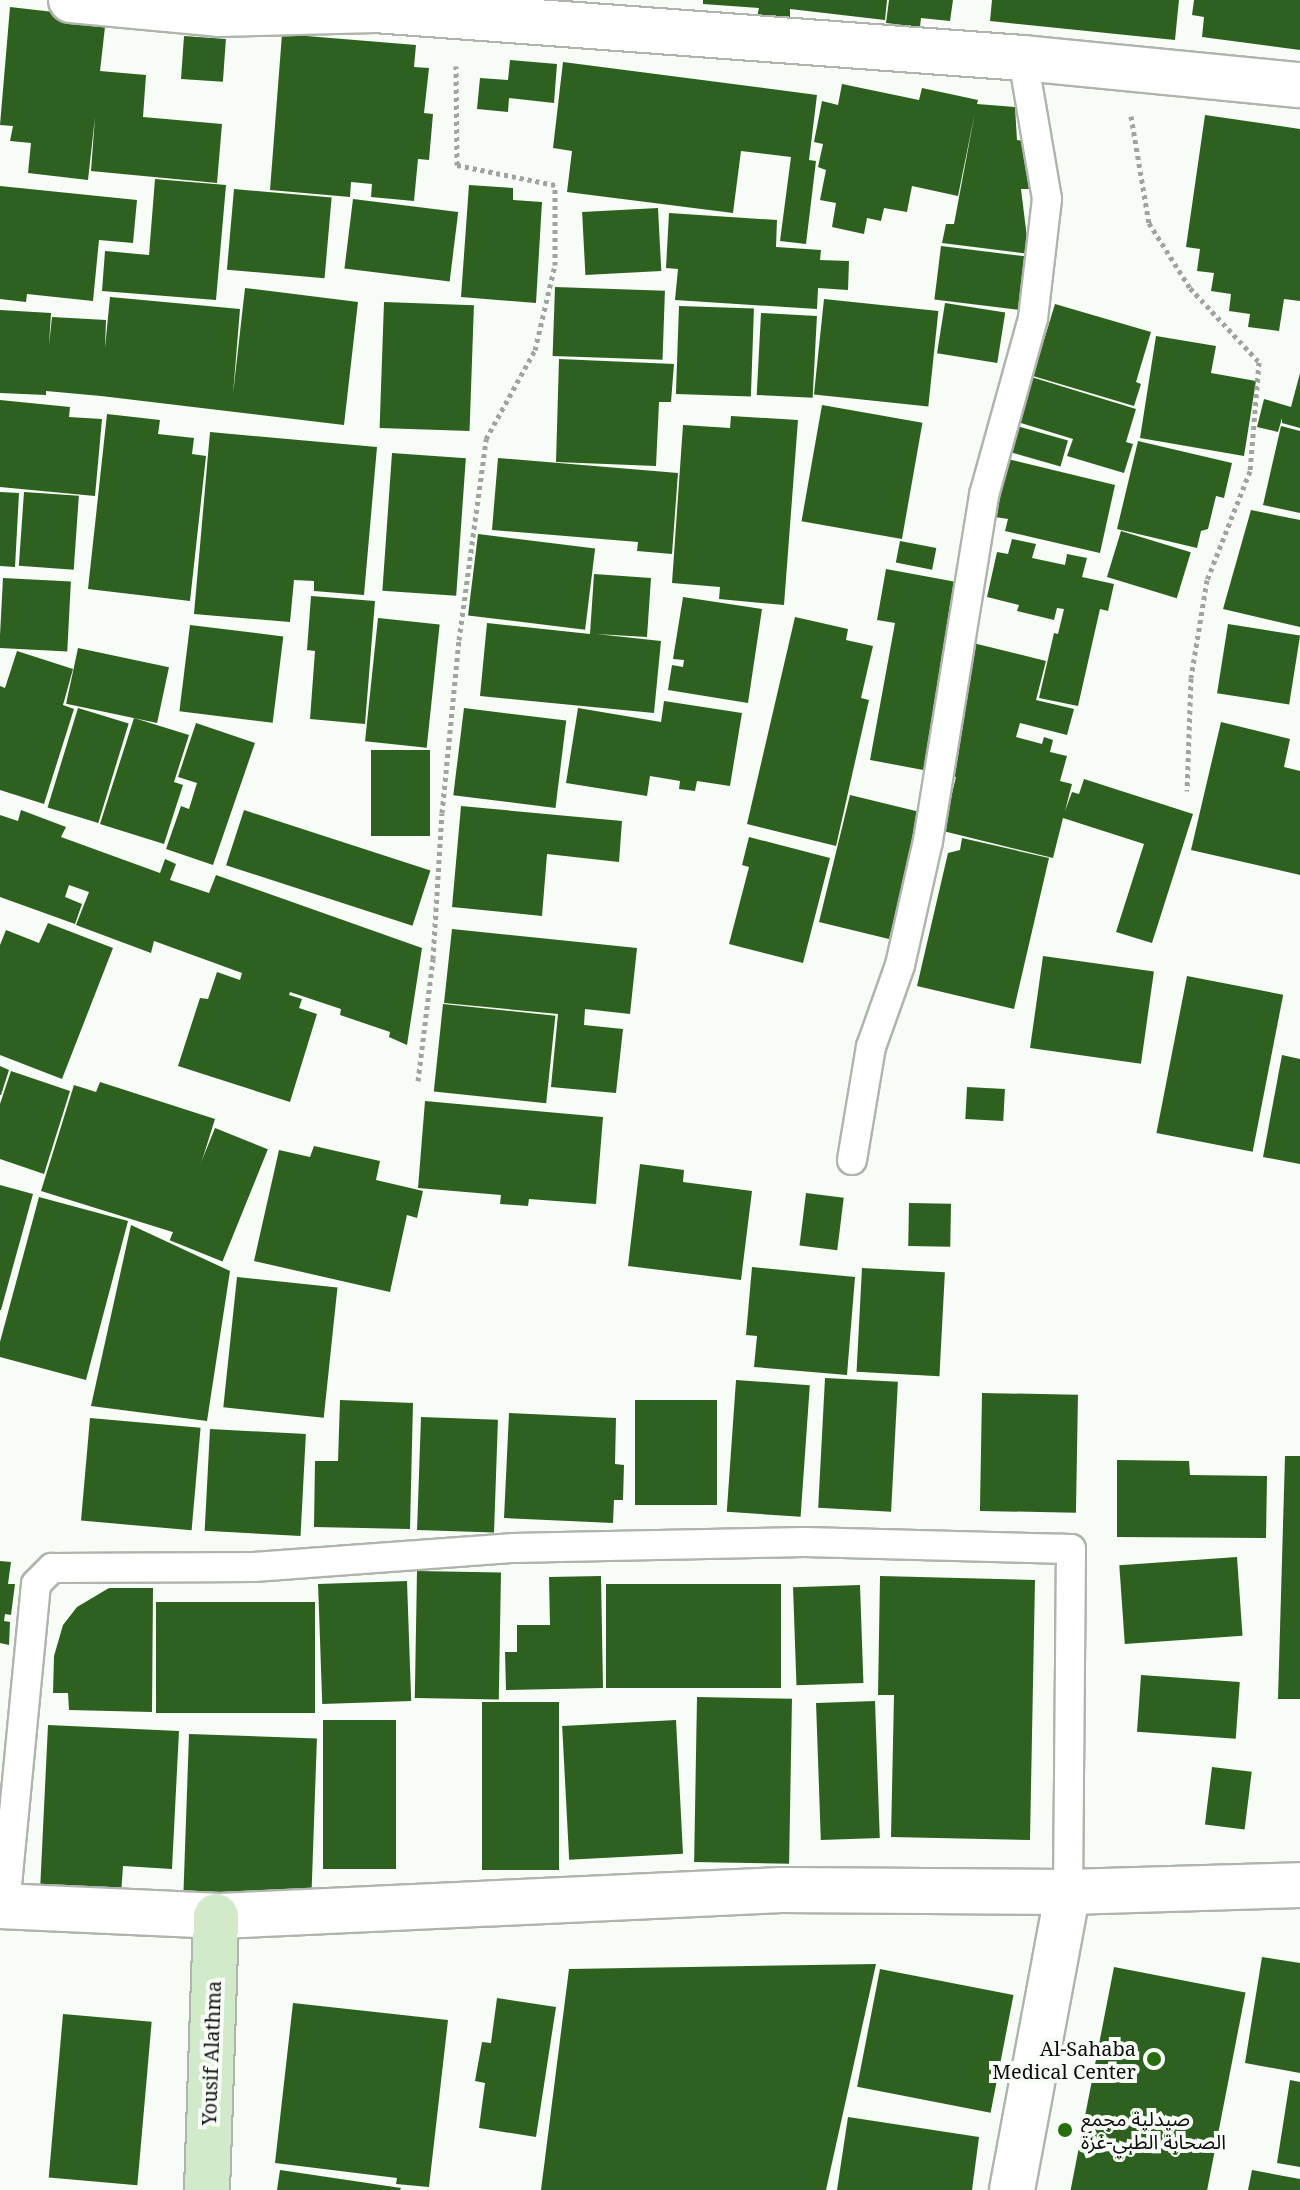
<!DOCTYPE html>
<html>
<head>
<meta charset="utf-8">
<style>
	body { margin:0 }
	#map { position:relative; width:1300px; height:2190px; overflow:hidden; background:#f7fdf6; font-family:"Noto Serif","Noto Sans Arabic",serif }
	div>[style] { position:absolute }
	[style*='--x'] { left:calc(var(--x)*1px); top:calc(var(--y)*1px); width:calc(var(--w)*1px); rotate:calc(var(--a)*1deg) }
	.building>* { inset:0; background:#2e6120; transform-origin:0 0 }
	.path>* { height:5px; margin-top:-2.5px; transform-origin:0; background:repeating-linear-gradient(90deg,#a0a49f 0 4px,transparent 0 8px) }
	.roads { filter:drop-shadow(2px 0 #afb4ad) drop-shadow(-2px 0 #afb4ad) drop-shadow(0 2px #afb4ad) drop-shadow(0 -2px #afb4ad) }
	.lane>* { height:28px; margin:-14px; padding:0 14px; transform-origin:14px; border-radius:14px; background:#fff }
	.street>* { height:44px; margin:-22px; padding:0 22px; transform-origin:22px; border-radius:22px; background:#fff }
	.secondary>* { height:44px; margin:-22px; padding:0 22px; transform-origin:22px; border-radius:22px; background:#d1eaca }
	.dots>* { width:22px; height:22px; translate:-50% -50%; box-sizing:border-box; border:4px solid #f7fdf6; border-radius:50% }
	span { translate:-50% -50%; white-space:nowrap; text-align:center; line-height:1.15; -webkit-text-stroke:8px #f7fdf6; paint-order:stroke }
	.poi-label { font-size:20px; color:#0d0e0c }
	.right { translate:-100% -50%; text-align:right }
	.left { translate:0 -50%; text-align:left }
	.street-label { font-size:20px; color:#0d0e0c }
</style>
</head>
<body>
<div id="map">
	<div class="building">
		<div style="clip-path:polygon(703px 0,887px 0,885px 20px,790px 9px,790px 20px,757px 17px,759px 8px,703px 4px)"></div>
		<div style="clip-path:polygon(889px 0,953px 0,950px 21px,921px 18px,920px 27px,886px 23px)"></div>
		<div style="clip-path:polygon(992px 0,1179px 0,1175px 40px,990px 21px)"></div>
		<div style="clip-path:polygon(1194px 0,1300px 0,1300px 50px,1202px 37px,1204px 17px,1192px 15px)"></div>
		<div style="clip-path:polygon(10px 7px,106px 18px,100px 71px,146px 75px,143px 117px,222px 124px,217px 183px,91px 171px,95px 117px,88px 180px,28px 173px,31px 143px,10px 141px,13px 126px,0 125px)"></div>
		<div style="clip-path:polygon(282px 34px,416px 45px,414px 67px,429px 68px,424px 113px,433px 114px,429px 160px,418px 159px,414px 201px,371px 197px,372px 184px,351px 182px,350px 197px,270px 190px)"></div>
		<div style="left:184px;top:36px;width:42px;height:43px;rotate:4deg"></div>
		<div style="clip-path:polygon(510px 60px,557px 64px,554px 103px,509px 98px,508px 112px,477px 109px,480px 78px,508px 80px)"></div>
		<div style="clip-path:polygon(563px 62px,817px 95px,809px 160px,816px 161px,806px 244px,780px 241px,791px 157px,741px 151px,733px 213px,567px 192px,572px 151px,553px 148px)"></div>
		<div style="clip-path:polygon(842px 84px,919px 100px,922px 88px,978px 100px,977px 104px,1015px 107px,1017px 140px,1024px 141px,1031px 189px,1021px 189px,1029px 254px,942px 243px,946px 224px,954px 224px,975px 112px,958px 196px,912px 186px,907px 212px,884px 208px,881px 221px,867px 218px,864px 234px,832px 227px,836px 203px,820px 200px,826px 170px,818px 167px,823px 144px,814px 142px,822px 101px,838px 105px)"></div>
		<div style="clip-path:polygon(1205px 115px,1300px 129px,1300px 301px,1284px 299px,1279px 331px,1248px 327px,1250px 314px,1229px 311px,1231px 294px,1211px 291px,1214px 273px,1197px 271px,1200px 249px,1186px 247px)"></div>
		<div style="clip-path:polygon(155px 179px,226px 185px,216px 300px,102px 291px,105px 251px,149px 255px)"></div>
		<div style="clip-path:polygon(469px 185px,513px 188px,513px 200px,542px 202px,536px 303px,461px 297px)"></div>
		<div style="clip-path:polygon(0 186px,137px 200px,133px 243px,99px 240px,93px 301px,27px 294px,26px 302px,0 299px)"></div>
		<div style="left:234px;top:189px;width:98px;height:81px;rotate:5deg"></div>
		<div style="left:353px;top:199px;width:106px;height:70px;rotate:7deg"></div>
		<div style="left:658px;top:208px;width:63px;height:76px;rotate:87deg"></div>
		<div style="clip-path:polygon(669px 213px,777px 220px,776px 247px,821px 250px,820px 260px,849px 261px,848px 290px,818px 288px,817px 309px,675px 300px,678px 269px,666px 268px)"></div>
		<div style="left:941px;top:246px;width:85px;height:54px;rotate:7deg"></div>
		<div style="left:555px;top:287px;width:110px;height:69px;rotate:2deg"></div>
		<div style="clip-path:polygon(245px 288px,358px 302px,344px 425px,101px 396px,46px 391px,46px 395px,0 393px,0 310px,51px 313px,49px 345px,52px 317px,106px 320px,105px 348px,110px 297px,240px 309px,233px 394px)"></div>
		<div style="left:824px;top:299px;width:115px;height:96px;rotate:6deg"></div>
		<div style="left:384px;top:302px;width:90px;height:126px;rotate:2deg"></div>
		<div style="left:945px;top:303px;width:61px;height:51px;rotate:9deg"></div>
		<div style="clip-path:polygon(1055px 304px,1151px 332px,1136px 382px,1141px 384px,1134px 406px,1033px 376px)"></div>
		<div style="left:679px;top:306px;width:75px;height:88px;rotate:2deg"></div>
		<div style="left:761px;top:313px;width:56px;height:82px;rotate:3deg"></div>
		<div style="clip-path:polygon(1156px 336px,1216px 346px,1211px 373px,1256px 381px,1244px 456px,1140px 438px)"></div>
		<div style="clip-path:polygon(559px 359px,674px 364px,671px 402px,659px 402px,656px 466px,556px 462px)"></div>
		<div style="clip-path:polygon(1300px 373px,1300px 428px,1282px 423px,1282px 418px,1278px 432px,1257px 427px,1264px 399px,1291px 407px)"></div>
		<div style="clip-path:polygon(1028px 376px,1136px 409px,1126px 442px,1133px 444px,1124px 473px,1067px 456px,1073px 439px,1014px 421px)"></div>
		<div style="clip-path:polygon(0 400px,70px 407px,69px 417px,102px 419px,95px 496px,0 487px)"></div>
		<div style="left:822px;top:405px;width:102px;height:118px;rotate:10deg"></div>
		<div style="clip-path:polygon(107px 414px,160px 420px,158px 434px,194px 438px,192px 454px,206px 456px,190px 601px,88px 589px)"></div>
		<div style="clip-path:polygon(731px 416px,798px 420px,784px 605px,719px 599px,720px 587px,672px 583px,683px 425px,730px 428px)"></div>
		<div style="left:1017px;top:426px;width:53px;height:27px;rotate:16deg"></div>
		<div style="clip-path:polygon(1281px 426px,1300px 431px,1300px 513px,1263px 505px)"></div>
		<div style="clip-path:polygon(210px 432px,377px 447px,364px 595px,314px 591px,314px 581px,294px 580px,290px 622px,194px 614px)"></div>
		<div style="clip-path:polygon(1138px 441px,1232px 463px,1224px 498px,1216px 496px,1208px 529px,1201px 531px,1197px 548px,1117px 529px)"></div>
		<div style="left:392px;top:453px;width:74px;height:138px;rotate:4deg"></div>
		<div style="clip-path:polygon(498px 458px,678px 473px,672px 554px,637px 551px,638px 542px,492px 530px)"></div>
		<div style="clip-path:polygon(1008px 459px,1115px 485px,1100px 553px,1005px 531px,1008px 519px,995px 517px)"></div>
		<div style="clip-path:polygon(0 492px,19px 493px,15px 567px,0 566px)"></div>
		<div style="left:24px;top:492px;width:55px;height:74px;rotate:4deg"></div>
		<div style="clip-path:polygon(1251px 510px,1300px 520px,1300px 627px,1223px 609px)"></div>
		<div style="left:1121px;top:531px;width:73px;height:48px;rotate:17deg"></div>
		<div style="left:478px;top:534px;width:118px;height:82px;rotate:7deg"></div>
		<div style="clip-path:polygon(1012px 539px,1036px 544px,1032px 558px,1065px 565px,1067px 554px,1087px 558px,1082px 577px,1114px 584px,1108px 611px,1100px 609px,1078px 706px,1039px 698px,1054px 633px,1058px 634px,1064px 609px,1057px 608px,1054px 620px,1017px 611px,1019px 605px,987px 597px,997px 552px,1008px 554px)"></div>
		<div style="left:900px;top:541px;width:37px;height:22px;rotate:11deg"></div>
		<div style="clip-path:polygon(886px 569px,962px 583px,934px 772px,870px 760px,895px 623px,877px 620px)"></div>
		<div style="clip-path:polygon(594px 574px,651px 578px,647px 637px,596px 634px,661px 641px,654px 713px,480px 696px,487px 623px,590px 634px)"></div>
		<div style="left:3px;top:578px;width:68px;height:70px;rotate:3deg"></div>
		<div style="clip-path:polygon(311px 596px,375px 601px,365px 724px,310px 719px,315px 651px,307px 650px)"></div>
		<div style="clip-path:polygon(683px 597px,762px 609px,748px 703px,668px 690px,672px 665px,683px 667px,684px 660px,673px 659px)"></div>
		<div style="clip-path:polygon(795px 617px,848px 629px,846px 640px,873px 646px,861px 698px,869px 700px,836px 846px,747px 824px)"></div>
		<div style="left:378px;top:618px;width:62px;height:124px;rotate:6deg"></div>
		<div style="left:1228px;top:624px;width:73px;height:70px;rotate:9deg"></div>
		<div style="left:190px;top:625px;width:94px;height:87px;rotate:7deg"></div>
		<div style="clip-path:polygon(973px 643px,1046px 661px,1036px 700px,1074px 709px,1067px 735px,1020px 723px,1016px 737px,1042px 744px,1044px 737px,1053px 740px,1050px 752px,1067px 756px,1060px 781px,1072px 784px,1065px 811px,1072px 792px,1079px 794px,1084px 779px,1193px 814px,1152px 943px,1116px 932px,1144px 844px,1063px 818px,1053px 858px,943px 831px,956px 777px,942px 773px)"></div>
		<div style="left:78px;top:648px;width:93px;height:57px;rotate:12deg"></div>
		<div style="clip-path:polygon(17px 651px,73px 669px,63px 705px,74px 709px,44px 804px,0 790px,0 686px,5px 688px)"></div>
		<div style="clip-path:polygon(664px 701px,742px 713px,730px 786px,697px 781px,695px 791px,679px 789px,680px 781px,650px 776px,647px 796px,566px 783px,578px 708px,661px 722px)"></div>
		<div style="left:78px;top:708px;width:53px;height:104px;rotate:17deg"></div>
		<div style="left:464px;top:708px;width:103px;height:88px;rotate:7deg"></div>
		<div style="clip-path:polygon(134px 718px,189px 735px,174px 782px,183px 785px,164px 844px,100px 824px)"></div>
		<div style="clip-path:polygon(1221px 722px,1290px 739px,1284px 767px,1300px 771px,1300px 875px,1191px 850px)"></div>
		<div style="clip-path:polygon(196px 723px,255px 743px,213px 865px,166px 849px,181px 806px,189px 809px,197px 783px,178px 777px)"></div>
		<div style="left:371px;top:750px;width:59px;height:86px"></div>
		<div style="clip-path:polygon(850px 795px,920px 812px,907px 864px,913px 865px,906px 894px,901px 892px,889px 939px,819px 922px)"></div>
		<div style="clip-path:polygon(461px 806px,622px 821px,619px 862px,547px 854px,542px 916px,452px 907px)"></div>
		<div style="clip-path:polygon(21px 810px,66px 827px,61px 837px,160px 873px,165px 859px,176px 864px,170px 880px,209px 893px,216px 875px,422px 948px,407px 1045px,389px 1037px,390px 1032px,340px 1015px,341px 1009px,290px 992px,289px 995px,302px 999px,299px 1008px,317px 1014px,290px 1102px,178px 1066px,200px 998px,208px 999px,217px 972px,240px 980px,242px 973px,154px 941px,151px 953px,76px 925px,89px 892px,69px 885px,65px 897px,82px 904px,75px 924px,0 897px,0 815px,18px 821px)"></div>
		<div style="left:244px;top:810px;width:196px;height:58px;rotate:18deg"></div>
		<div style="clip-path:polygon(749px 837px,830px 858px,803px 963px,729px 944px,749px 867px,742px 865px)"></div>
		<div style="clip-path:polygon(962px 838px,1049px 858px,1014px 1009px,917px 986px,948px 853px,960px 850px)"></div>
		<div style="clip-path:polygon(48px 923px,113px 948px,62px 1079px,0 1055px,0 945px,6px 930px,39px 943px)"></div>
		<div style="clip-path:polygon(452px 929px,637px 948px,630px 1014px,585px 1009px,584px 1025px,623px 1029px,616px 1093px,551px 1087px,558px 1014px,444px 1003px)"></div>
		<div style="left:1043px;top:956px;width:112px;height:93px;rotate:8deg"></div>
		<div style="left:1187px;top:976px;width:98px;height:160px;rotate:11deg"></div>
		<div style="left:443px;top:1004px;width:113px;height:88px;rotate:6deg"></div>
		<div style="clip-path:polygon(1282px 1055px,1300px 1059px,1300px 1164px,1263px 1157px)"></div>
		<div style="clip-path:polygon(0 1066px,9px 1070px,1px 1095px,0 1095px)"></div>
		<div style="clip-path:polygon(11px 1071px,70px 1091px,44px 1174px,0 1159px,0 1104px)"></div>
		<div style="clip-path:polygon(100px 1082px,215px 1119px,179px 1234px,41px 1191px,74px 1085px,96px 1092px)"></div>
		<div style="left:967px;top:1087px;width:38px;height:32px;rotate:3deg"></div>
		<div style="clip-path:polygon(425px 1101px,603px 1117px,596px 1204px,529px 1199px,528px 1206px,500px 1204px,501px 1195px,418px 1188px)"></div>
		<div style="left:215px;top:1128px;width:57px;height:121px;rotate:22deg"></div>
		<div style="clip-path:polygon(314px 1146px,380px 1161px,376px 1180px,423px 1191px,417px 1218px,407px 1215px,390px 1292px,254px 1261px,279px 1150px,310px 1157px)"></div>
		<div style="clip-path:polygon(640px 1164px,684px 1170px,683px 1182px,752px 1191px,741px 1280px,628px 1266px)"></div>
		<div style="clip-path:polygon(0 1185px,33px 1194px,1px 1310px,0 1310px)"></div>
		<div style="left:806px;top:1193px;width:38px;height:53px;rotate:7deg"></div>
		<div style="clip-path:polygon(39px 1197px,128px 1221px,86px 1380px,0 1357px,0 1342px)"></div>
		<div style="left:909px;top:1203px;width:42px;height:43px;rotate:1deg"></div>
		<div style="clip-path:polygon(131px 1225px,230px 1271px,207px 1421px,91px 1406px)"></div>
		<div style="clip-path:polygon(752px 1267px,855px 1277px,847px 1375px,754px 1367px,757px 1336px,746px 1335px)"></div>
		<div style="left:862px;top:1268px;width:83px;height:104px;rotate:3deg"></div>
		<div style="left:237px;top:1277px;width:101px;height:131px;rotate:6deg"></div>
		<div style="left:825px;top:1378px;width:73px;height:130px;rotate:3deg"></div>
		<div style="left:736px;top:1380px;width:74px;height:132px;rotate:4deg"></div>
		<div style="left:982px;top:1393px;width:96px;height:118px;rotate:1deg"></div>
		<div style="clip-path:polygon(340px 1400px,413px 1403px,410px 1529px,314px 1527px,315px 1461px,338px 1461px)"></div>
		<div style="left:635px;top:1400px;width:82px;height:105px"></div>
		<div style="clip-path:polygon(509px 1413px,616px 1418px,615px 1464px,624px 1465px,623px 1500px,614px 1500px,613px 1523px,504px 1518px)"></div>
		<div style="left:421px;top:1417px;width:77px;height:113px;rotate:2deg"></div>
		<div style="left:90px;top:1418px;width:111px;height:103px;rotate:5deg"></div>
		<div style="left:210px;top:1429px;width:96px;height:102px;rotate:3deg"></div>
		<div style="clip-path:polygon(1285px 1456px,1300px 1456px,1300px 1699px,1278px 1699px)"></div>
		<div style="clip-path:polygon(1117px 1460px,1189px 1461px,1190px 1475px,1267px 1476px,1266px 1538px,1117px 1537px)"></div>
		<div style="left:1237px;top:1557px;width:79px;height:118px;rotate:86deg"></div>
		<div style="clip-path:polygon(0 1561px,11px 1562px,8px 1584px,15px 1584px,11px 1615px,5px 1614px,4px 1621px,10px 1622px,9px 1645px,0 1643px)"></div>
		<div style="left:417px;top:1571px;width:84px;height:127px;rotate:1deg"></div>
		<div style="clip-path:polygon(601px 1576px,603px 1688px,506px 1690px,505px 1652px,517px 1652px,517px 1625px,550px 1625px,549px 1577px)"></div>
		<div style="clip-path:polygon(880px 1576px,1035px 1580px,1030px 1840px,891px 1837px,894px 1695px,878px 1695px)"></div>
		<div style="left:407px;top:1581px;width:120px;height:89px;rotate:88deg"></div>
		<div style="left:606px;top:1584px;width:175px;height:104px"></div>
		<div style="left:860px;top:1585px;width:98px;height:67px;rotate:88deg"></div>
		<div style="clip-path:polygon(109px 1588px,153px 1588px,152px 1712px,69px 1710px,68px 1693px,53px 1693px,54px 1656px,63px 1625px,77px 1607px)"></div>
		<div style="left:156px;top:1602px;width:159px;height:111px"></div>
		<div style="left:1141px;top:1675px;width:99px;height:57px;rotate:4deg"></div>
		<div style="left:697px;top:1697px;width:95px;height:165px;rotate:1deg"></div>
		<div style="left:875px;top:1701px;width:137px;height:59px;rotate:88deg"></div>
		<div style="left:482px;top:1702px;width:77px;height:168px"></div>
		<div style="left:396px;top:1720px;width:149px;height:73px;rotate:90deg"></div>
		<div style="left:676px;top:1720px;width:134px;height:114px;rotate:87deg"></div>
		<div style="clip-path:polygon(48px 1725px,179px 1731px,172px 1869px,123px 1866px,121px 1895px,40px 1891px)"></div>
		<div style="left:189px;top:1734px;width:128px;height:162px;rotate:2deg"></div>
		<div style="left:1212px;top:1767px;width:40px;height:58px;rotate:7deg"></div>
		<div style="clip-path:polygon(1262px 1957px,1300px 1963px,1300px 2073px,1245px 2063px)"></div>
		<div style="clip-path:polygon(876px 1964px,826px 2190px,541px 2190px,569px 1969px)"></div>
		<div style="left:1114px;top:1967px;width:134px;height:227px;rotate:11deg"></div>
		<div style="left:880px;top:1969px;width:136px;height:120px;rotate:11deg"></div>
		<div style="clip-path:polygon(497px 1998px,556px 2007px,536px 2137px,479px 2128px,485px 2083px,475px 2081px,482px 2042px,491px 2043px)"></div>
		<div style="clip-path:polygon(293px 2003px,448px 2020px,429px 2187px,396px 2184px,397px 2178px,275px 2163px)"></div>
		<div style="left:63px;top:2014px;width:89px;height:164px;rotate:5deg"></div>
		<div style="clip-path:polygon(1290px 2080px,1300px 2082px,1300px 2167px,1277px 2163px)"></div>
		<div style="clip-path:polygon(848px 2117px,979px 2137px,972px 2190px,837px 2190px)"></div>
		<div style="clip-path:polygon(280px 2170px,401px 2188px,400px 2190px,277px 2190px)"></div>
		<div style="clip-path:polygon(1252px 2170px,1300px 2179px,1300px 2190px,1248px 2190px)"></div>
	</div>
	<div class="path">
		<div style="--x:1131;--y:116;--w:109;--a:80.5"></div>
		<div style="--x:1149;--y:223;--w:77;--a:57.8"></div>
		<div style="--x:1190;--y:288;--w:101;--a:47"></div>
		<div style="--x:1259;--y:362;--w:109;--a:94.7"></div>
		<div style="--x:1250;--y:471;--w:117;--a:111.5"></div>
		<div style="--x:1207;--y:580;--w:99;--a:99.3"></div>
		<div style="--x:1191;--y:678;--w:113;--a:92"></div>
		<div style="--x:418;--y:1081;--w:123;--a:-83"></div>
		<div style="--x:433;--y:959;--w:146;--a:-86.5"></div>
		<div style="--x:442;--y:813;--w:174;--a:-84.4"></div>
		<div style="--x:459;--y:640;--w:203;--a:-82.3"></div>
		<div style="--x:486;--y:439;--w:102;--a:-61.2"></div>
		<div style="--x:535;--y:350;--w:87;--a:-76.8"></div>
		<div style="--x:555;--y:265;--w:80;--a:-90"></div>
		<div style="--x:555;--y:185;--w:100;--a:-168.5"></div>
		<div style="--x:457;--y:165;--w:99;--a:-90.6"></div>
	</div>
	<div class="roads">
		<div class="lane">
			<div style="--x:852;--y:1160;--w:115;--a:-80.5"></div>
			<div style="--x:871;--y:1047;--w:87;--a:-70.5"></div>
			<div style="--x:900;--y:965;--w:127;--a:-77.3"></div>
			<div style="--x:928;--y:841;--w:351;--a:-80.8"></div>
			<div style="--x:984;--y:495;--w:184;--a:-74.5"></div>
			<div style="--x:1033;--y:318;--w:120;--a:-83.3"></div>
			<div style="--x:1047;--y:199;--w:143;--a:-99.7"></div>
			<div style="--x:5;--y:1906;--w:323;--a:-84.5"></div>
			<div style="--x:36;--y:1584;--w:23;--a:-45"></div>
			<div style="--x:52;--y:1568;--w:202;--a:-0.3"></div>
			<div style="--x:254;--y:1567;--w:261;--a:-4.2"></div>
			<div style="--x:514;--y:1548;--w:291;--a:-1.2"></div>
			<div style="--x:805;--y:1542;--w:266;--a:1.5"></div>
			<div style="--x:1071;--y:1549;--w:343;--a:90.5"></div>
		</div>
		<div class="street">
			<div style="--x:71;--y:0;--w:148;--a:5.4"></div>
			<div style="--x:218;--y:14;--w:157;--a:-1.5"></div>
			<div style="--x:375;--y:10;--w:650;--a:4.24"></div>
			<div style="--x:1023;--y:58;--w:278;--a:5.6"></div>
			<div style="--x:0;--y:1906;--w:220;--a:2.6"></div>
			<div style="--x:220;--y:1916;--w:562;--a:-2.65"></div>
			<div style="--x:781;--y:1890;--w:287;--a:0.4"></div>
			<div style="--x:1068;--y:1892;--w:232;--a:-1.7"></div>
			<div style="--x:1012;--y:2190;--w:303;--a:-79.4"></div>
		</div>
		<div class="secondary">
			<div style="--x:207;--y:2190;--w:274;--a:-88.1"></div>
		</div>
	</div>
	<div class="dots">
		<div style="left:1154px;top:2059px;background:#266d0b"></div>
		<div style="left:1065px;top:2130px;background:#266d0b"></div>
	</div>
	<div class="poi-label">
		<span class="right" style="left:1136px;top:2060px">Al-Sahaba<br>Medical Center</span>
		<span class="left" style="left:1081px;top:2130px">صيدلية مجمع<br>الصحابة الطبي-غزة</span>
	</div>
	<div class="street-label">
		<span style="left:211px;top:2053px;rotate:-88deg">Yousif Alathma</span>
	</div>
</div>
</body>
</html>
